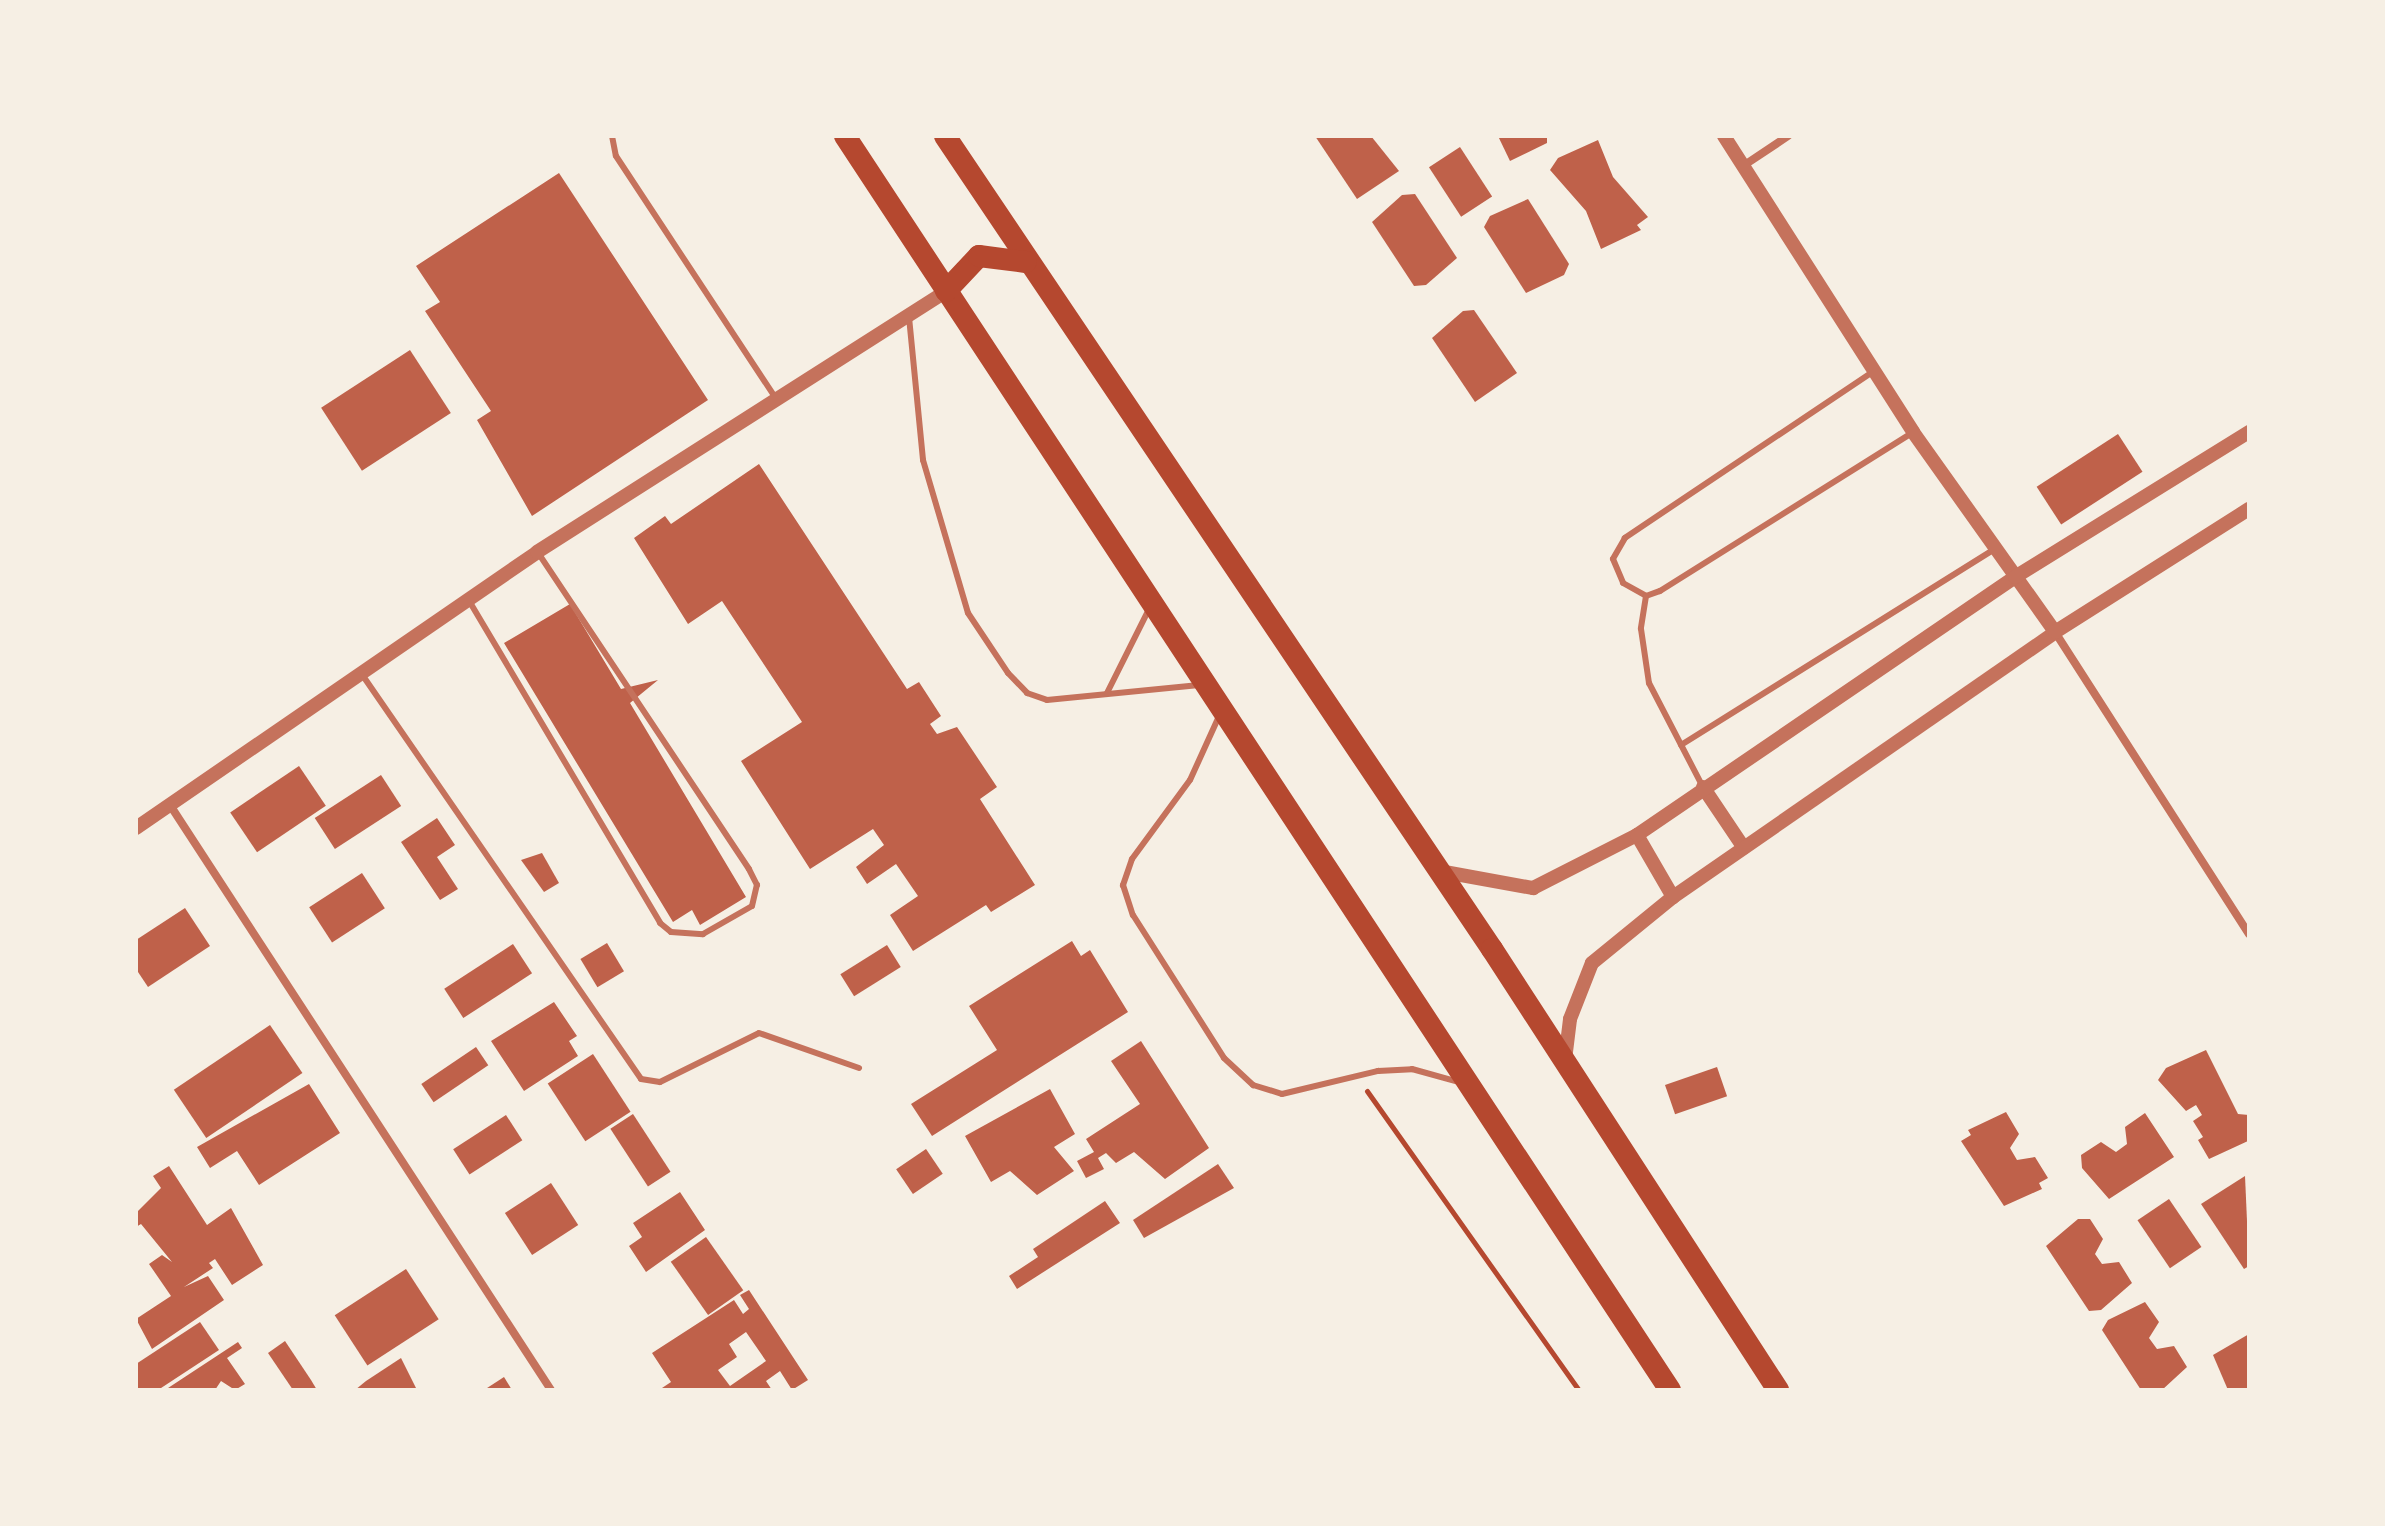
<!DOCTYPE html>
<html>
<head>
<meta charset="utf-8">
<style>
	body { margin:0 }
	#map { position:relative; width:2385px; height:1526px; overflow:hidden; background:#f6efe4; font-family:"Archivo Narrow",sans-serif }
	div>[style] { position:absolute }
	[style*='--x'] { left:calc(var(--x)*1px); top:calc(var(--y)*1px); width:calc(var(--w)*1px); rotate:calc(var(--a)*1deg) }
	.building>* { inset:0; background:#bf614a; transform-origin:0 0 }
	.path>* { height:5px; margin:-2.5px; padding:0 2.5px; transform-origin:2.5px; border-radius:2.5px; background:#b5482f }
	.service>* { height:6px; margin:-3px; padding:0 3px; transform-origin:3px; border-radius:3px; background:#c5725c }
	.minor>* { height:8px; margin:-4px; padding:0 4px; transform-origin:4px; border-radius:4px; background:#c5725c }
	.tertiary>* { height:14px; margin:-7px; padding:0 7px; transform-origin:7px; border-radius:7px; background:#c5725c }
	.trunk>* { height:22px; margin:-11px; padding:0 11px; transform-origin:11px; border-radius:11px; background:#b5482f }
	span { translate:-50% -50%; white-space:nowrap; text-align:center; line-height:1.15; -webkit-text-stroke:8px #f6efe4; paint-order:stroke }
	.frame { position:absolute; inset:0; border:138px solid #f6efe4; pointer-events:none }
</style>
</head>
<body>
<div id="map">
	<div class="building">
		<div style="clip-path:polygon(1315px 136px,1371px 136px,1399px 171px,1357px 199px)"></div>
		<div style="clip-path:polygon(1498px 136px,1547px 136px,1547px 143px,1510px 161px)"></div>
		<div style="clip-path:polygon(1598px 140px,1613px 177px,1648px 217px,1637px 225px,1641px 230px,1601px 249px,1586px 211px,1550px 170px,1558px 158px)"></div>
		<div style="left:1460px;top:147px;width:59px;height:37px;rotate:57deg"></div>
		<div style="clip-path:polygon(559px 173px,708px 400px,532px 516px,477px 420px,491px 411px,425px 311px,440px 302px,416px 266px)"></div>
		<div style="clip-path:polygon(1415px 194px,1457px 258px,1426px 285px,1414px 286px,1372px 222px,1402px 195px)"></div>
		<div style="clip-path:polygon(1528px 199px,1569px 264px,1564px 275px,1526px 293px,1484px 227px,1490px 216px)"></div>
		<div style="clip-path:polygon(1474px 310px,1517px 373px,1475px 402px,1432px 338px,1463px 311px)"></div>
		<div style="left:410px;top:350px;width:75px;height:106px;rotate:57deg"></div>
		<div style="left:2118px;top:434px;width:45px;height:97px;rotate:57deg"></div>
		<div style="clip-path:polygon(759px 464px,907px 689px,919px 682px,941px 716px,930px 724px,937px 734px,957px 727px,997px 787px,980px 799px,1035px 885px,991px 912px,986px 905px,913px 951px,890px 915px,918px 896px,896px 864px,867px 884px,856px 867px,884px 845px,873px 829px,810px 869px,741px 761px,802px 722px,722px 601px,688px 624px,634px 538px,665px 516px,671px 524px)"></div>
		<div style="clip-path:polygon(570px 604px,621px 689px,658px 680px,630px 703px,746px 897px,700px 925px,692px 910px,673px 922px,504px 643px)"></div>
		<div style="left:299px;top:766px;width:48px;height:83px;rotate:56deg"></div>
		<div style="left:381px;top:775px;width:37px;height:79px;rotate:57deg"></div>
		<div style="clip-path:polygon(437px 818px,455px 845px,437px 857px,458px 889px,440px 900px,401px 842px)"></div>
		<div style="clip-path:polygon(542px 853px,559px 883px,544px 892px,521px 860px)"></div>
		<div style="left:362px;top:873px;width:42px;height:63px;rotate:57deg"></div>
		<div style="clip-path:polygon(185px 908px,210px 946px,148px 987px,136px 969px,136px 940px)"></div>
		<div style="clip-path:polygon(1072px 941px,1081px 956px,1090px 950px,1128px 1012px,932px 1136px,911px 1104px,997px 1050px,969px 1006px)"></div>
		<div style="left:607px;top:943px;width:33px;height:31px;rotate:59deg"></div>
		<div style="left:513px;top:944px;width:35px;height:82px;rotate:57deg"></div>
		<div style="left:887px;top:945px;width:26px;height:55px;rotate:58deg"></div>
		<div style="clip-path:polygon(554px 1002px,577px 1036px,569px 1041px,578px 1056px,524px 1091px,491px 1041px)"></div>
		<div style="left:270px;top:1025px;width:58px;height:116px;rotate:56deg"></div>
		<div style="clip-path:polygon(1141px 1041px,1209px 1148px,1165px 1179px,1134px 1152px,1116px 1163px,1106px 1153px,1098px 1158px,1104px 1169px,1086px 1178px,1077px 1161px,1094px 1152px,1086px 1139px,1140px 1104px,1111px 1061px)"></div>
		<div style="left:476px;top:1047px;width:22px;height:66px;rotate:56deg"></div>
		<div style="clip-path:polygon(2206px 1050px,2238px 1114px,2249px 1115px,2248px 1141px,2209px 1159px,2198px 1140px,2203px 1137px,2193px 1121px,2202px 1115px,2196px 1105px,2186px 1111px,2158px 1080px,2166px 1068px)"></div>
		<div style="left:593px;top:1054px;width:69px;height:54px;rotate:57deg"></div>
		<div style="left:1717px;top:1067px;width:31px;height:55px;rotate:71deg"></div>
		<div style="clip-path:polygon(309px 1084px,340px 1133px,259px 1185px,237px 1151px,210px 1168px,197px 1147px)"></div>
		<div style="clip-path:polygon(1050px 1089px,1075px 1134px,1054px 1147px,1074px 1171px,1037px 1195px,1010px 1171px,991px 1182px,965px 1136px)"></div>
		<div style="clip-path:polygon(2006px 1112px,2019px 1134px,2010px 1148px,2017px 1160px,2035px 1157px,2048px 1178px,2039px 1183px,2042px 1189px,2004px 1206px,1961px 1141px,1971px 1135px,1968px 1130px)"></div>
		<div style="clip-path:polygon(2145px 1113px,2174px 1157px,2109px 1199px,2082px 1168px,2081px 1155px,2101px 1142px,2116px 1152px,2127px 1144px,2125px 1127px)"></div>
		<div style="left:633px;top:1114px;width:69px;height:27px;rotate:57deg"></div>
		<div style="left:506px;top:1115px;width:30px;height:63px;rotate:57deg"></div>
		<div style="left:926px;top:1149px;width:30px;height:36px;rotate:56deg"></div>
		<div style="clip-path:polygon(1218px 1164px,1234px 1188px,1144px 1238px,1133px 1220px)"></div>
		<div style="clip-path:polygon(169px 1166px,207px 1225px,231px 1208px,263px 1265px,232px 1285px,215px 1259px,209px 1263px,213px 1268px,184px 1287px,208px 1276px,224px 1300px,152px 1349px,136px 1319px,171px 1296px,149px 1264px,162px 1255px,172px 1262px,141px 1224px,136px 1227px,136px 1213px,161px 1188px,153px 1176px)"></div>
		<div style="clip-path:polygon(2245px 1176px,2249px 1266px,2244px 1269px,2201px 1204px)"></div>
		<div style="left:551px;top:1183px;width:50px;height:55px;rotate:57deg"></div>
		<div style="clip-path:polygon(680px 1192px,705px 1230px,646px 1272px,629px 1246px,642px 1237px,633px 1223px)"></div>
		<div style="left:2169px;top:1199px;width:58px;height:38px;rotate:56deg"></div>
		<div style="clip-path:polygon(1105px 1201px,1120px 1223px,1017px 1289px,1009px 1276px,1038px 1257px,1033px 1249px)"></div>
		<div style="clip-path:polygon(2078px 1219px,2090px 1219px,2103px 1239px,2095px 1254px,2102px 1264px,2119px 1262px,2132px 1283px,2101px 1310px,2089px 1311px,2046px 1246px)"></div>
		<div style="left:706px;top:1237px;width:65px;height:43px;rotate:55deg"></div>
		<div style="left:406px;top:1269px;width:60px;height:85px;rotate:57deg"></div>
		<div style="clip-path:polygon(evenodd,749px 1290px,808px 1380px,792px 1390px,780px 1371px,766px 1381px,772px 1390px,659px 1390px,671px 1382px,652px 1353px,734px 1300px,743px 1314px,749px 1309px,740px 1295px,749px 1290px,746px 1332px,766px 1361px,730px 1386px,718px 1370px,737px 1357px,729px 1344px,746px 1332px)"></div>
		<div style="clip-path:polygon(2145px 1302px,2159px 1322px,2149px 1338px,2157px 1349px,2174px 1346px,2187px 1367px,2162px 1390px,2141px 1390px,2102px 1330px,2108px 1320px)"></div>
		<div style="clip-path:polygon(200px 1322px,219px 1350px,158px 1390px,136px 1390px,136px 1364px)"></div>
		<div style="clip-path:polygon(2249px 1334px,2249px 1390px,2228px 1390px,2213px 1355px)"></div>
		<div style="clip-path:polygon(285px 1341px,311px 1380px,317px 1390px,293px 1390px,268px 1353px)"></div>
		<div style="clip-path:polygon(238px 1342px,242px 1348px,227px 1358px,245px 1384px,235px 1390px,221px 1381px,215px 1390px,165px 1390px)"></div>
		<div style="clip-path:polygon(401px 1358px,417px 1390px,355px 1390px,366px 1381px)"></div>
		<div style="clip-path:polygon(504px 1377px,512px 1390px,484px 1390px)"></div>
	</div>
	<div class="path">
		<div style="--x:1367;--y:1091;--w:367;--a:54.7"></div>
	</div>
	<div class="service">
		<div style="--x:612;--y:136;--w:20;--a:79"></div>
		<div style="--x:616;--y:156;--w:291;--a:56.6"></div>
		<div style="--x:909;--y:317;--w:144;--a:84.4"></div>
		<div style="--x:923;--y:460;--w:159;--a:73.6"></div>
		<div style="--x:968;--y:613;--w:72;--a:56.3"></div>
		<div style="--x:1008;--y:673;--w:28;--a:46"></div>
		<div style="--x:1027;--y:693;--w:21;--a:19"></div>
		<div style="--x:1047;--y:700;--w:153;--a:-5.6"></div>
		<div style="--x:1874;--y:371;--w:300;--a:146.2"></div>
		<div style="--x:1625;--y:538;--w:24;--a:120"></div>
		<div style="--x:1613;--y:559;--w:26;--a:67"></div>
		<div style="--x:1623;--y:583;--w:26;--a:29"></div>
		<div style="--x:1646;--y:596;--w:15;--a:-20"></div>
		<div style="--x:1660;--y:591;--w:299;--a:-32.1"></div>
		<div style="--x:1646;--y:596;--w:33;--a:99"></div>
		<div style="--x:1641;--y:629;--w:55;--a:81.6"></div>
		<div style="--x:1649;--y:683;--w:117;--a:62.6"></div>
		<div style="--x:468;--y:599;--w:377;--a:59.3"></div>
		<div style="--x:660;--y:923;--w:14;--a:39"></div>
		<div style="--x:671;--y:932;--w:32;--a:4"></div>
		<div style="--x:703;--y:934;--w:56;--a:-29.7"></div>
		<div style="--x:752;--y:906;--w:22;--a:-77"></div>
		<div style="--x:757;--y:885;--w:18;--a:-117"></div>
		<div style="--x:749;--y:869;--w:380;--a:-123.7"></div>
		<div style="--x:361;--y:673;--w:493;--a:55.4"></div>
		<div style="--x:641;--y:1079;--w:19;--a:9"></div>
		<div style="--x:660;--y:1082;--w:110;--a:-26.3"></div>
		<div style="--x:759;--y:1033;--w:106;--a:19.3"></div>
		<div style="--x:1107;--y:693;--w:96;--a:-63.4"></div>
		<div style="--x:1220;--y:714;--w:72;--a:114.4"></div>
		<div style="--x:1190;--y:780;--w:98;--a:126.3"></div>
		<div style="--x:1132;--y:859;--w:28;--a:109"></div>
		<div style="--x:1123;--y:885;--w:32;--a:72"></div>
		<div style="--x:1133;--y:915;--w:169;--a:57.5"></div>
		<div style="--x:1224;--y:1058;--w:40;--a:43"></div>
		<div style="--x:1253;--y:1085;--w:30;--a:17"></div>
		<div style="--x:1282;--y:1094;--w:99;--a:-13.5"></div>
		<div style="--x:1378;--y:1071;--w:34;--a:-3"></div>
		<div style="--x:1412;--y:1069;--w:49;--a:15.5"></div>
		<div style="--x:1681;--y:745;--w:372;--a:-32"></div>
	</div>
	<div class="minor">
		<div style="--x:1743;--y:166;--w:54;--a:-33.7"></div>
		<div style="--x:2055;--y:632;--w:359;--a:57.3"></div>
		<div style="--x:170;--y:805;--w:698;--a:56.92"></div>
	</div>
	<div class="tertiary">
		<div style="--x:1724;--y:136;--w:351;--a:57.4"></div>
		<div style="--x:1913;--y:432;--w:245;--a:54.6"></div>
		<div style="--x:1703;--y:787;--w:73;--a:56.1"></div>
		<div style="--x:136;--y:828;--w:487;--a:-34.5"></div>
		<div style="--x:537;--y:552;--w:485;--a:-32.5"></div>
		<div style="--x:1637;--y:835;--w:72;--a:59.9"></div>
		<div style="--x:1439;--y:871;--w:96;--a:10.3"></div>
		<div style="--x:1533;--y:888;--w:117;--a:-27"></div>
		<div style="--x:1637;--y:835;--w:458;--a:-34.3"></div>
		<div style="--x:2015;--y:577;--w:275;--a:-31.8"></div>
		<div style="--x:1565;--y:1060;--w:41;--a:-83"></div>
		<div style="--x:1570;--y:1019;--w:60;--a:-68.6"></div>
		<div style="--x:1592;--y:963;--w:104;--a:-39.2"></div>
		<div style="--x:1673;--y:897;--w:465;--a:-34.7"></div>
		<div style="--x:2055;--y:632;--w:230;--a:-32.4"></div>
	</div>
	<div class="trunk">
		<div style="--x:845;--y:136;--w:1501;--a:56.66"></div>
		<div style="--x:945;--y:136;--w:980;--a:56.07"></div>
		<div style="--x:1492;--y:949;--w:526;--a:57.04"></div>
		<div style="--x:946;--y:291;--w:48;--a:-46.7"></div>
		<div style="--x:979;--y:256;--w:47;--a:7.3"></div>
	</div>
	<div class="frame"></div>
</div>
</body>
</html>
